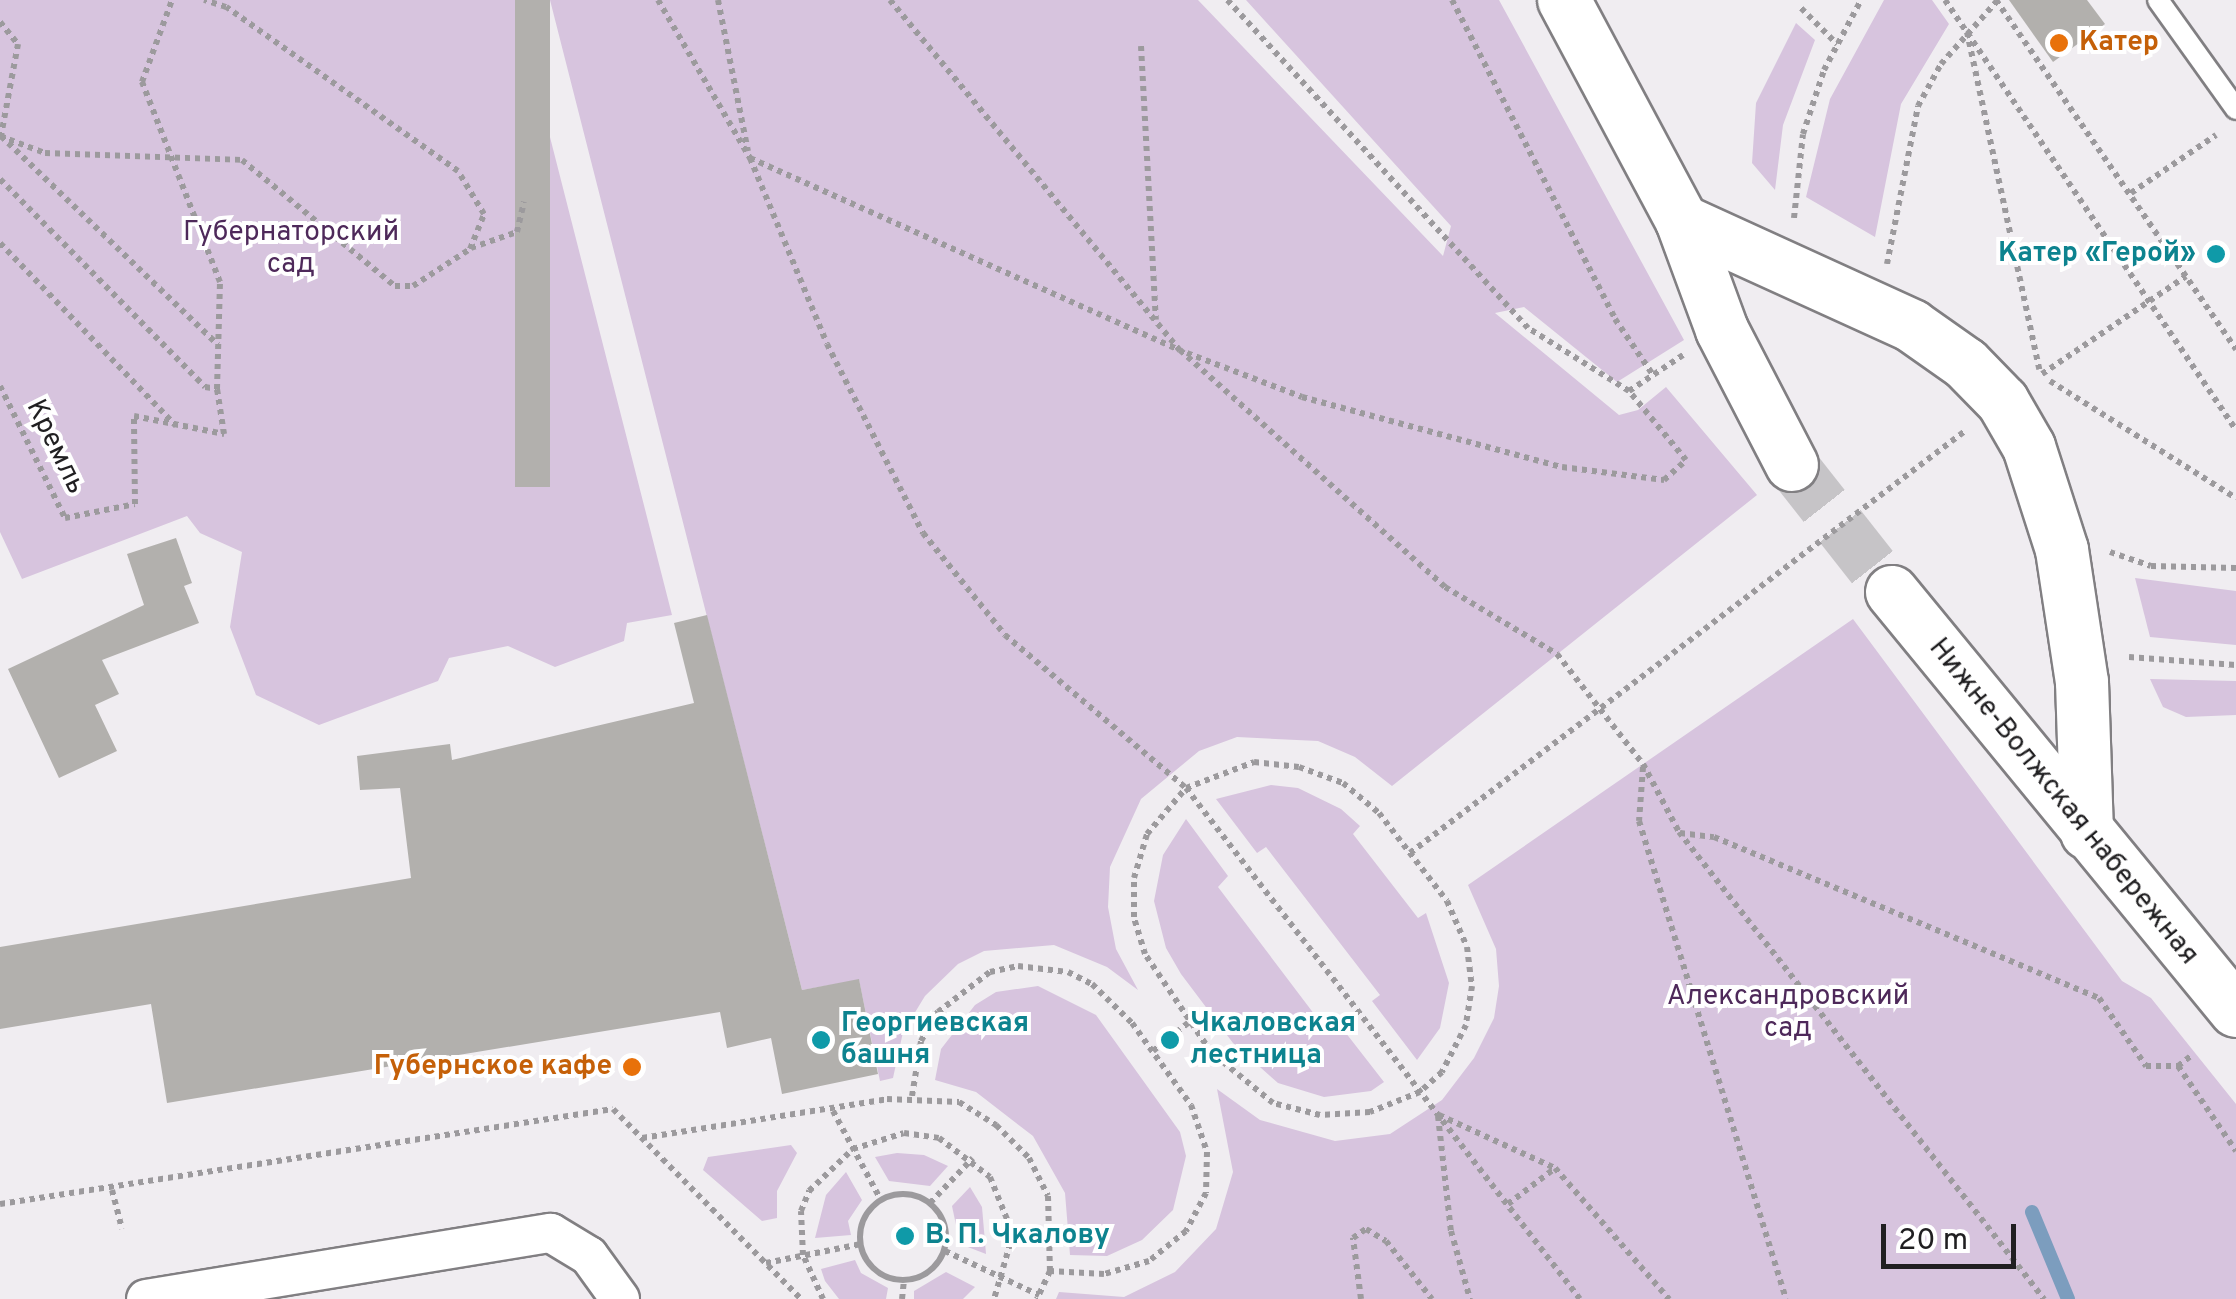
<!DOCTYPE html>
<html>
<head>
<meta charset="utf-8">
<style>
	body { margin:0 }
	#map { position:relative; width:2236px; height:1299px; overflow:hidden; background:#f0edf1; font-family:Overpass,sans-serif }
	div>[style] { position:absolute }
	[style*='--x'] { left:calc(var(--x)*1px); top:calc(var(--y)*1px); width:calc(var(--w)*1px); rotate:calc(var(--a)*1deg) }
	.green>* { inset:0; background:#d7c4de }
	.stream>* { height:14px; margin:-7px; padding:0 7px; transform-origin:7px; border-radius:7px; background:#7c9dbe }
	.building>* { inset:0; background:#b2b0ad; transform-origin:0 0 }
	.secondary-tunnel>* { height:52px; margin-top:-26px; transform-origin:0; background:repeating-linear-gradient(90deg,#c6c4c7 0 52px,transparent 0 78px) }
	.path>* { height:6px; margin-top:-3px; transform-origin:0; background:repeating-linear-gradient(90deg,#9c9a9d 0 5px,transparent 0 10px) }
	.path>.ring { margin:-3px; padding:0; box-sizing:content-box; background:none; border:6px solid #9c9a9d; border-radius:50% }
	.roads { filter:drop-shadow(2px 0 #817f82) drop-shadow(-2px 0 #817f82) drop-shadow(0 2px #817f82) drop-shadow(0 -2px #817f82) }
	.service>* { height:20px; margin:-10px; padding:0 10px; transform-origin:10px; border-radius:10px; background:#fff }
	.minor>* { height:38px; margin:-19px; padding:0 19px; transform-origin:19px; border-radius:19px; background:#fff }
	.secondary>* { height:52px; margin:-26px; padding:0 26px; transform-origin:26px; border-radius:26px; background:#fff }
	.dots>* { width:28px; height:28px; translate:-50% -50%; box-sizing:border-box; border:5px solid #fff; border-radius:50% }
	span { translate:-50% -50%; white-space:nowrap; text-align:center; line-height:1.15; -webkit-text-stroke:8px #fff; paint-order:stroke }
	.food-label { font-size:28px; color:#c56008; font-weight:700 }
	.left { translate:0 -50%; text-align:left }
	.right { translate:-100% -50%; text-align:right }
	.park-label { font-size:28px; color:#4e295a }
	.culture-label { font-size:28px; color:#0d838f; font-weight:700 }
	.street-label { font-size:28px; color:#201f21 }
	.scale { position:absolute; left:1881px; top:1224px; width:135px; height:45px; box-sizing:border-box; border:5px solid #201f21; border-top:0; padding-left:12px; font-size:30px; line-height:35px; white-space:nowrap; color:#201f21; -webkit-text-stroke:8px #fff; paint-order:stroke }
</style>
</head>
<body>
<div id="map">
	<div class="green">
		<div style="clip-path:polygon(0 0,515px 0,672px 615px,627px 623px,624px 641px,555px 667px,508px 646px,449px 658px,438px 681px,319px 725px,256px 695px,230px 627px,242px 552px,200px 533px,187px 516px,22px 579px,0 532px)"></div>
		<div style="clip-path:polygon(550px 0,1198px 0,1443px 256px,1451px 226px,1246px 0,1499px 0,1684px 340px,1617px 382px,1524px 307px,1495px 313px,1619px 415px,1638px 410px,1666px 387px,1757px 495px,1392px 786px,1355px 757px,1318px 741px,1237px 737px,1199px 751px,1141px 799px,1110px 867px,1108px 907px,1116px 949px,1138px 990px,1107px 967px,1054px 945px,984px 951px,958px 964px,925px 996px,903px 1032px,893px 1078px,880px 1081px,859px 980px,802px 990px)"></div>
		<div style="clip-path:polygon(1884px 0,1932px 0,1949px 24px,1901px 104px,1875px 237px,1806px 197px,1830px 99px)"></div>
		<div style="clip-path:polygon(1796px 23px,1815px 40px,1783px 125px,1775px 190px,1752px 163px,1756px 103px)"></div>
		<div style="clip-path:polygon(2135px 578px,2236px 591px,2236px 645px,2150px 637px)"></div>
		<div style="clip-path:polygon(1853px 619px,2122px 981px,2151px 998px,2236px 1104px,2236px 1299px,1056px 1299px,1059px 1292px,1124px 1297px,1175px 1272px,1216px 1229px,1233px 1172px,1217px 1089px,1260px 1120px,1335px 1141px,1390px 1134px,1442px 1100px,1474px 1058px,1494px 1018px,1499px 986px,1496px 949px,1468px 885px)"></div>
		<div style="clip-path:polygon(2150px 679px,2236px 681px,2236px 715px,2186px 717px,2163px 707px)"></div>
		<div style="clip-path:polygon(1271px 785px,1298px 788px,1341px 809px,1360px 826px,1353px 834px,1418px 918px,1426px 913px,1449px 983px,1440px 1028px,1417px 1060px,1372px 1001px,1380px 995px,1266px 847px,1257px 853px,1216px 799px)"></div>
		<div style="clip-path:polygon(1186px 819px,1228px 876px,1218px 887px,1330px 1035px,1342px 1028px,1384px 1082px,1371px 1091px,1324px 1097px,1278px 1083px,1233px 1043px,1181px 974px,1166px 948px,1154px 901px,1163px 855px)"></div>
		<div style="clip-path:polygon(1038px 986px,1096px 1015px,1180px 1132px,1186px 1156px,1173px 1210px,1142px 1240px,1107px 1256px,1070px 1255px,1065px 1193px,1033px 1136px,976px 1092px,935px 1080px,941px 1049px,975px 1005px,996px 992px)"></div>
		<div style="clip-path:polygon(791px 1145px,797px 1153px,777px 1191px,777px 1218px,762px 1221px,703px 1170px,708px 1157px)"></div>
		<div style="clip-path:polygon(897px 1153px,924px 1155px,948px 1166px,930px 1186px,889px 1181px,875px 1157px)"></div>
		<div style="clip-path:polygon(846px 1172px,862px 1200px,848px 1221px,851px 1235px,815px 1238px,826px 1195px)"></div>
		<div style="clip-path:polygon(970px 1187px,982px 1207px,986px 1254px,960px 1244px,952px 1206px)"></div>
		<div style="clip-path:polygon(855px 1260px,861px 1273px,888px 1288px,886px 1299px,839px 1299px,825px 1281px,821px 1269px)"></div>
		<div style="clip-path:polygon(946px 1272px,975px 1287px,963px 1299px,914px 1299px,914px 1291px)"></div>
	</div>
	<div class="stream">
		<div style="--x:2032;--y:1212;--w:94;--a:67.5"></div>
	</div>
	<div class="building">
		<div style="left:515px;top:0;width:35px;height:487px"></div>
		<div style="clip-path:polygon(2009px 0,2087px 0,2105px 24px,2053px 62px)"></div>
		<div style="clip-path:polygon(176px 538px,192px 583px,184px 586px,199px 623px,102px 660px,119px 694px,95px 705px,117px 751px,59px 778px,8px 669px,144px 605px,127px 554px)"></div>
		<div style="clip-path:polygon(707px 615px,802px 990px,859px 979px,878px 1074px,782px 1094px,771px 1038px,727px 1048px,720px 1012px,167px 1103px,151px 1004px,0 1029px,0 947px,411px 878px,400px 788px,360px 790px,357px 756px,450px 744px,452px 760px,694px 703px,674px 623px)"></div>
	</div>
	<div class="secondary-tunnel">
		<div style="--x:1792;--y:465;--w:162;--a:51.8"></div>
	</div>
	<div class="path">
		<div style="--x:658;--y:0;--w:183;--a:59.8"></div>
		<div style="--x:750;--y:158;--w:201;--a:67.5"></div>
		<div style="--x:827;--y:344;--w:212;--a:63.1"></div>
		<div style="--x:923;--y:533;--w:131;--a:51.2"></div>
		<div style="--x:1005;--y:635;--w:237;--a:40.2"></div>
		<div style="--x:1186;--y:788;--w:645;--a:52.37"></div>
		<div style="--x:718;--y:0;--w:154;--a:78.8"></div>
		<div style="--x:890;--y:0;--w:455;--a:50.4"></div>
		<div style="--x:1180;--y:350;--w:356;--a:41.8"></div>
		<div style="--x:1445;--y:587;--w:131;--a:30.9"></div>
		<div style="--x:1557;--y:654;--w:140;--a:52"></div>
		<div style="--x:1643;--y:764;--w:77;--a:62.1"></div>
		<div style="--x:1679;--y:832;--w:593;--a:51.99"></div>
		<div style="--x:1452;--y:0;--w:358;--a:62.9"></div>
		<div style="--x:1615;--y:319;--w:68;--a:55.8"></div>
		<div style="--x:1945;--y:0;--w:519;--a:55.91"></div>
		<div style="--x:1996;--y:0;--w:424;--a:55.5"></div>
		<div style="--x:1801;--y:8;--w:51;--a:45"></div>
		<div style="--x:0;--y:22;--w:28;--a:51"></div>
		<div style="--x:18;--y:44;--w:94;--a:100.5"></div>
		<div style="--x:1;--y:136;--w:301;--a:43.9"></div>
		<div style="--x:1967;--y:32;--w:345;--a:77.9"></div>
		<div style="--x:1141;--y:46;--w:274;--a:86.9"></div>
		<div style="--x:0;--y:136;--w:48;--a:20.7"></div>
		<div style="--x:45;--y:153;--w:197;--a:2"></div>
		<div style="--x:242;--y:160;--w:198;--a:39.5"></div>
		<div style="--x:395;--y:286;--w:18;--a:0"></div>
		<div style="--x:413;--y:286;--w:68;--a:-33"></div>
		<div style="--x:470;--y:249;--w:38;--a:-68"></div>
		<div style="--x:484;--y:214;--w:50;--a:-121.2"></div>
		<div style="--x:458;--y:171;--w:284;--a:-144.7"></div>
		<div style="--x:226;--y:7;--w:23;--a:-162"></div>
		<div style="--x:750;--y:158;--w:466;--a:24.1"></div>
		<div style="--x:0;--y:179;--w:292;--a:45.4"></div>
		<div style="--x:205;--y:387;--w:12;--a:9"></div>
		<div style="--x:2131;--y:193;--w:103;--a:-34.3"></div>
		<div style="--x:1794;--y:218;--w:84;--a:-83.9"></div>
		<div style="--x:1803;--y:134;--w:67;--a:-71.8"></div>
		<div style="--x:1824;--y:70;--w:79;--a:-62.1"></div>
		<div style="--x:0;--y:243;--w:254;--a:46.1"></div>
		<div style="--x:471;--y:248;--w:49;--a:-19.2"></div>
		<div style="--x:517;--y:232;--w:31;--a:-77"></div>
		<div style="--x:1887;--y:264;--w:161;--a:-78.9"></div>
		<div style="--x:1918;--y:106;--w:48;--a:-61.3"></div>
		<div style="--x:1941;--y:64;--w:84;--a:-48.4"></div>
		<div style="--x:1187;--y:353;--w:123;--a:20.9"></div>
		<div style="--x:1302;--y:397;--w:269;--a:15.1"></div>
		<div style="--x:1562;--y:467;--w:103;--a:7.3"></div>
		<div style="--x:1664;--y:480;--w:30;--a:-42"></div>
		<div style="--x:1686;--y:460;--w:89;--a:-129.6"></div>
		<div style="--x:1629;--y:391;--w:119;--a:-148"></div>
		<div style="--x:1528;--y:328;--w:445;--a:-132.5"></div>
		<div style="--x:2042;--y:374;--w:174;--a:-34.2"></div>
		<div style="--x:2050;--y:381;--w:220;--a:32.2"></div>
		<div style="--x:0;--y:386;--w:147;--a:63.8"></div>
		<div style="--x:65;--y:518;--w:71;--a:-11.3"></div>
		<div style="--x:135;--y:504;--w:88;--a:-90.7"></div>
		<div style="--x:134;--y:416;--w:92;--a:11.3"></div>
		<div style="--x:224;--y:434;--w:46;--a:-98.8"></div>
		<div style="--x:217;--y:389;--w:107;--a:-88.4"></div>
		<div style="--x:220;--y:282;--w:215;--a:-111.3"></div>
		<div style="--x:142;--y:82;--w:87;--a:-69.9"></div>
		<div style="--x:1629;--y:391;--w:65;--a:-33.7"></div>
		<div style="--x:2110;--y:552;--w:43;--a:18.9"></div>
		<div style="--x:2151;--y:566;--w:85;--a:1.3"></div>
		<div style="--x:2129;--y:657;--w:107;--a:4.3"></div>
		<div style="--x:1254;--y:762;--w:45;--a:6.3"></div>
		<div style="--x:1299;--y:767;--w:47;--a:20"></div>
		<div style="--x:1343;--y:783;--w:47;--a:39.8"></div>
		<div style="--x:1379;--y:813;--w:111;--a:52.3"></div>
		<div style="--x:1447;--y:901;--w:50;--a:66.5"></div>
		<div style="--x:1467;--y:947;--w:39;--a:83"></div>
		<div style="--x:1472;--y:986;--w:39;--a:99"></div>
		<div style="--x:1466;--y:1025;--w:53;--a:117.1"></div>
		<div style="--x:1442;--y:1072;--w:30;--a:138"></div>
		<div style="--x:1420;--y:1092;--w:54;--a:158.2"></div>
		<div style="--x:1370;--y:1112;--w:50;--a:176.6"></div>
		<div style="--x:1320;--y:1115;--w:49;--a:-165.7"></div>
		<div style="--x:1273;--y:1103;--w:80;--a:-140.6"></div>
		<div style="--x:1211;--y:1052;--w:118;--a:-124"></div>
		<div style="--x:1145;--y:954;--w:39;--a:-107"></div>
		<div style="--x:1134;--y:917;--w:39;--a:-90"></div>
		<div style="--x:1134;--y:878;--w:46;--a:-73.5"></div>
		<div style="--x:1147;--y:834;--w:60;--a:-49.7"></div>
		<div style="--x:1186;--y:788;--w:73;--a:-20.9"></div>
		<div style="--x:1643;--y:767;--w:54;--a:94.2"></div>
		<div style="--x:1639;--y:821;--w:500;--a:72.91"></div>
		<div style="--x:1680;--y:833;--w:34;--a:7"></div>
		<div style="--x:1714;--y:837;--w:417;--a:22.7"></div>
		<div style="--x:2099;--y:998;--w:83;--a:55.3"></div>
		<div style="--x:2146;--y:1066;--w:32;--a:0"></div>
		<div style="--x:2178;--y:1066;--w:18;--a:-38"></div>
		<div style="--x:1410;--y:853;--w:697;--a:-37.25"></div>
		<div style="--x:1153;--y:1051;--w:45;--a:-38.7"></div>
		<div style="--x:2178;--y:1066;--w:103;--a:55.7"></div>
		<div style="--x:912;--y:1096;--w:56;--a:-80.7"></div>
		<div style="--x:921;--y:1041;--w:34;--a:-60"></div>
		<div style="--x:938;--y:1012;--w:66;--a:-37.6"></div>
		<div style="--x:990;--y:972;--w:29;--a:-12"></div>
		<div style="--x:1018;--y:966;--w:50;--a:6.8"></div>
		<div style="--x:1068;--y:972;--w:27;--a:27"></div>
		<div style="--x:1092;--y:984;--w:56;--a:44.3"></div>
		<div style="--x:1132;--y:1023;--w:101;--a:54.3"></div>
		<div style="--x:1191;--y:1105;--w:50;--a:71.2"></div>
		<div style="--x:1207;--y:1152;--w:41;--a:91.4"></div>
		<div style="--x:1206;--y:1193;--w:43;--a:117.8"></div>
		<div style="--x:1186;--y:1231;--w:48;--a:141"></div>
		<div style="--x:1149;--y:1261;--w:47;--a:163.9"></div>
		<div style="--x:1104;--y:1274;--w:54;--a:-176.8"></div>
		<div style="--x:833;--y:1111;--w:101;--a:61.7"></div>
		<div style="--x:1439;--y:1115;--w:128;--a:24.6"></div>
		<div style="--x:1555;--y:1168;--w:174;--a:49"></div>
		<div style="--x:1438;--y:1116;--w:116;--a:83.6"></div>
		<div style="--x:1451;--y:1231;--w:71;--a:74.4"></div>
		<div style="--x:642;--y:1138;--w:248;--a:-9"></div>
		<div style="--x:887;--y:1099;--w:72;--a:2.4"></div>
		<div style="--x:959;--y:1102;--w:44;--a:31.9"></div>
		<div style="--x:996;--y:1125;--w:47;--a:45"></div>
		<div style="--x:1029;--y:1158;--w:42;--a:63.4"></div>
		<div style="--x:1048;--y:1196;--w:75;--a:88.5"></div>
		<div style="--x:1050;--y:1271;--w:31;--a:115"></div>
		<div style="--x:112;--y:1190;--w:40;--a:75.6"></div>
		<div class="ring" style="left:860px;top:1194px;width:80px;height:80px"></div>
		<div style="--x:930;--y:1203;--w:62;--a:-46.3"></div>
		<div style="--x:0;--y:1204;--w:620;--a:-8.81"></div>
		<div style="--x:613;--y:1109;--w:267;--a:45.3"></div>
		<div style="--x:1508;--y:1204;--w:58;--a:-37.3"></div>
		<div style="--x:945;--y:1251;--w:104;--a:25.1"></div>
		<div style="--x:766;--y:1263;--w:97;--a:-11.3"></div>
		<div style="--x:823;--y:1299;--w:48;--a:-114.4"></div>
		<div style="--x:803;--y:1255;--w:44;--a:-92.6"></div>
		<div style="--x:801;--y:1211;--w:22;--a:-68"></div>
		<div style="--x:809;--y:1191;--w:61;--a:-43.7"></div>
		<div style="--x:853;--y:1149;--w:53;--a:-17.4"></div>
		<div style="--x:904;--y:1133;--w:35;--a:8"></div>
		<div style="--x:939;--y:1138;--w:64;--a:37.4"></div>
		<div style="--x:990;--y:1177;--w:61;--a:68"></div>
		<div style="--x:1013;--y:1234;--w:68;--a:106.3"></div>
		<div style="--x:902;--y:1299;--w:19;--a:-84"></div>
		<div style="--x:1361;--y:1299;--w:62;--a:-97.5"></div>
		<div style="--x:1353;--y:1238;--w:16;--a:-35"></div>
		<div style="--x:1366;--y:1229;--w:23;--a:31"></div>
		<div style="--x:1386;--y:1241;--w:74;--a:51.6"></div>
	</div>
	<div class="roads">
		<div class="service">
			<div style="--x:2158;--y:0;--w:134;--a:54.4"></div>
		</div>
		<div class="minor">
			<div style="--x:146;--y:1299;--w:410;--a:-9.3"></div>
			<div style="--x:551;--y:1233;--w:44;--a:31.2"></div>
			<div style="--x:589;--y:1256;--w:53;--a:54.2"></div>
		</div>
		<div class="secondary">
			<div style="--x:1564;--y:0;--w:251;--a:61.9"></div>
			<div style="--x:1682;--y:221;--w:116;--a:69.8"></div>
			<div style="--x:1722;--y:330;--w:152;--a:62.6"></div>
			<div style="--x:1682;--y:221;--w:253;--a:24.5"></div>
			<div style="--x:1912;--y:326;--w:66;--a:35.1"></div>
			<div style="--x:1966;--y:364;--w:53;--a:45.8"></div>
			<div style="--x:2003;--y:402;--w:52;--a:60"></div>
			<div style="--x:2029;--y:447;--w:108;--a:72.2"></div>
			<div style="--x:2062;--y:550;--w:134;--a:81.4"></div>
			<div style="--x:2082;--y:682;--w:151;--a:88.1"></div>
			<div style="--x:1892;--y:592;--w:542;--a:50.61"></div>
		</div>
	</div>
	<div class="dots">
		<div style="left:2059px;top:43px;background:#e8710a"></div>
		<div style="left:2216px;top:254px;background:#0f9aa8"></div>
		<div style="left:821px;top:1040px;background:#0f9aa8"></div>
		<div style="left:1170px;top:1040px;background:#0f9aa8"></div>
		<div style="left:632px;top:1067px;background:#e8710a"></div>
		<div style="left:905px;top:1236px;background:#0f9aa8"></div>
	</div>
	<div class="food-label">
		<span class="left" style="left:2079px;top:43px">Катер</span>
		<span class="right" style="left:612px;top:1067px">Губернское кафе</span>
	</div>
	<div class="park-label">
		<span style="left:291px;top:249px">Губернаторский<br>сад</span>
		<span style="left:1788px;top:1013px">Александровский<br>сад</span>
	</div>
	<div class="culture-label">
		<span class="right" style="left:2196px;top:254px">Катер «Герой»</span>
		<span class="left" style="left:841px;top:1040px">Георгиевская<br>башня</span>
		<span class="left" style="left:1190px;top:1040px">Чкаловская<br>лестница</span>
		<span class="left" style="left:925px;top:1236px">В. П. Чкалову</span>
	</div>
	<div class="street-label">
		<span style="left:55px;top:447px;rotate:64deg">Кремль</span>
		<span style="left:2063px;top:802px;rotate:51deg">Нижне-Волжская набережная</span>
	</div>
	<div class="scale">20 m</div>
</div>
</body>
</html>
